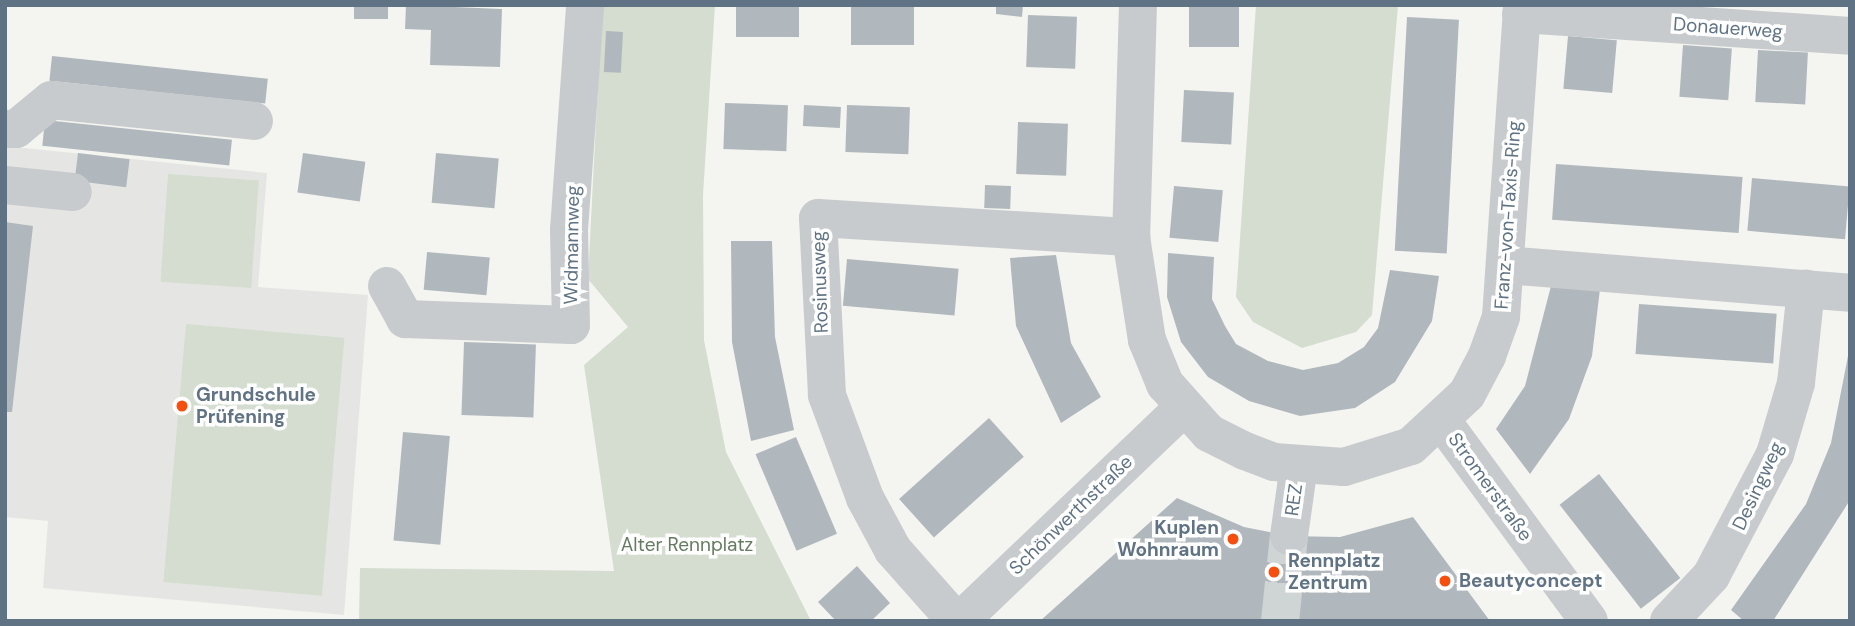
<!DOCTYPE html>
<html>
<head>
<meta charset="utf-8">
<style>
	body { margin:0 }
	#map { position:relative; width:1855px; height:626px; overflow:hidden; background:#f4f5f0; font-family:"DM Sans",sans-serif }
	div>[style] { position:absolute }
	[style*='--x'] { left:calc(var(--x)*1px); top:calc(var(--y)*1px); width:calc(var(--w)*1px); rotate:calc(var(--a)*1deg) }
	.built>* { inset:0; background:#e5e6e3 }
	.green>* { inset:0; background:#d4ddd0; transform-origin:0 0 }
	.building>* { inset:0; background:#b1b8bd; transform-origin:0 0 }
	.minor-tunnel>* { height:38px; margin-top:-19px; transform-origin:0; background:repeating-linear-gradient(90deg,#cfd4d5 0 38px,transparent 0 57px) }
	.minor>* { height:38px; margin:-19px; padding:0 19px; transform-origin:19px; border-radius:19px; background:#c8cbce }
	.dots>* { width:19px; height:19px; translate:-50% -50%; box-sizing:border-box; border:4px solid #fff; border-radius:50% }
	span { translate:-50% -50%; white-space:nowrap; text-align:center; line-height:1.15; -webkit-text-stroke:7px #fff; paint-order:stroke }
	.street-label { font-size:19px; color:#607384 }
	.poi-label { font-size:19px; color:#607384; font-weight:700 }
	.left { translate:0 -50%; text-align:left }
	.right { translate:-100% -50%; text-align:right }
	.park-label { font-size:19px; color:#647b60 }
	.frame { position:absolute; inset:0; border:7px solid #607384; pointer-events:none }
</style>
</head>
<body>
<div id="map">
	<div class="built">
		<div style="clip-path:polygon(5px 146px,267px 173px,258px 287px,368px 295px,344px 615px,43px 588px,48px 521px,5px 517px)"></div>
	</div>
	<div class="green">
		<div style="clip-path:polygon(602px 5px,715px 5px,703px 195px,704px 340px,726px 452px,811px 621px,359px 621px,360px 568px,614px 571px,584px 365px,628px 327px,588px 279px)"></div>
		<div style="clip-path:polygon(1256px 5px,1398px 5px,1372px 315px,1356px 332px,1302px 348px,1253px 322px,1236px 297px)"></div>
		<div style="left:168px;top:174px;width:91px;height:108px;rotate:4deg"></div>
		<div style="left:186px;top:324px;width:159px;height:259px;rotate:5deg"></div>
	</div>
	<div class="building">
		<div style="left:354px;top:5px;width:34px;height:14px"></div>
		<div style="clip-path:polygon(406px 5px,502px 9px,500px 67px,430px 65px,431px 30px,405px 29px)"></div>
		<div style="left:736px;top:5px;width:63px;height:32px"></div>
		<div style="left:851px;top:5px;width:63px;height:40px"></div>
		<div style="clip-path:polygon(996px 5px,1023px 5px,1022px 17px,996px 14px)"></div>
		<div style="left:1189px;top:5px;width:50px;height:42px"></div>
		<div style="left:1028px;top:15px;width:49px;height:52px;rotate:2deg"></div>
		<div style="left:1407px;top:17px;width:52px;height:234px;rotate:3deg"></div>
		<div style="left:606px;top:31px;width:17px;height:41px;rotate:3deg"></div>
		<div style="left:1568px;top:36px;width:49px;height:53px;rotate:5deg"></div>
		<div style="left:1683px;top:45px;width:49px;height:52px;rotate:4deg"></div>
		<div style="left:1758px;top:50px;width:50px;height:52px;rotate:3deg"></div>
		<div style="left:52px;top:56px;width:217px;height:25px;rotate:6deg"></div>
		<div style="left:1184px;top:90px;width:50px;height:52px;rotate:3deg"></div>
		<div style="left:725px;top:103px;width:63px;height:46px;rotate:2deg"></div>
		<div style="left:804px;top:105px;width:37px;height:21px;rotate:3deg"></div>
		<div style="left:847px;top:105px;width:63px;height:47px;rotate:2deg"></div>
		<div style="left:45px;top:120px;width:188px;height:26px;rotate:6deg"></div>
		<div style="left:1018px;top:122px;width:50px;height:52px;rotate:2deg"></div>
		<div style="left:78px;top:153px;width:52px;height:28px;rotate:7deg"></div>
		<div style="left:303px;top:153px;width:63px;height:40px;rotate:8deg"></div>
		<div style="left:436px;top:153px;width:63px;height:50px;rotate:5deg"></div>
		<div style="left:1556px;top:164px;width:187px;height:56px;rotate:4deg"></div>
		<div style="left:1752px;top:178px;width:98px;height:53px;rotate:5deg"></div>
		<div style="left:985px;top:185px;width:26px;height:23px;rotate:2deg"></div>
		<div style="left:1174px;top:186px;width:49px;height:52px;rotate:5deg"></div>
		<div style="clip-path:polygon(5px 222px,33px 226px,12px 412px,5px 412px)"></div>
		<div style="clip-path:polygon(731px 241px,772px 241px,775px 337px,794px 430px,751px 441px,732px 342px)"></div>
		<div style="left:427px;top:252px;width:63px;height:38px;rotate:5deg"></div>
		<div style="clip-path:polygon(1168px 253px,1214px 257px,1212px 299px,1225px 326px,1236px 344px,1268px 361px,1303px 370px,1338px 363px,1364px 347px,1378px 328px,1390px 270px,1439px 276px,1432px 321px,1395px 382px,1355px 408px,1300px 416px,1249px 401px,1208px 377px,1181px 342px,1167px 297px)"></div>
		<div style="clip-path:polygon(1056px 255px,1071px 343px,1101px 397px,1061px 423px,1016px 326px,1010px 258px)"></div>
		<div style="left:847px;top:259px;width:112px;height:47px;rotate:5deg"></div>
		<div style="clip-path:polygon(1551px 286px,1600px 289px,1592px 356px,1569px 419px,1530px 474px,1496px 429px,1525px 386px)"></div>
		<div style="left:1639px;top:304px;width:138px;height:50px;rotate:4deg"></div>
		<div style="left:464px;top:342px;width:72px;height:73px;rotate:2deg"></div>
		<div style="clip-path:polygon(1848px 356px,1850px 500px,1773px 621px,1744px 621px,1731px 610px,1806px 504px,1831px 443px)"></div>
		<div style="left:989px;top:418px;width:52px;height:121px;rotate:48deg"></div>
		<div style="left:403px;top:432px;width:47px;height:109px;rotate:5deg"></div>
		<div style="left:796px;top:437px;width:105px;height:44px;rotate:67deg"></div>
		<div style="left:1599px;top:474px;width:132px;height:50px;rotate:52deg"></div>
		<div style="clip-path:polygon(1177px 498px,1244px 527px,1289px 536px,1340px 537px,1413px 517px,1490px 621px,1040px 621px)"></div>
		<div style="clip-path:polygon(857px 566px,890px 603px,871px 621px,836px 621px,818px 602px)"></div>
	</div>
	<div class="minor-tunnel">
		<div style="--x:1280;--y:621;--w:85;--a:-84"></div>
	</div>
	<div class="minor">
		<div style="--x:1138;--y:5;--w:232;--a:91.7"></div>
		<div style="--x:1131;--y:237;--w:104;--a:81.2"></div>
		<div style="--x:1147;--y:340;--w:48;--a:67.8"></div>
		<div style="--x:1165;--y:384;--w:66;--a:48.1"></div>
		<div style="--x:1209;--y:433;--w:40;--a:26.6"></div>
		<div style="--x:1245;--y:451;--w:31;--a:21"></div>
		<div style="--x:1274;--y:462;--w:70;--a:4.1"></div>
		<div style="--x:1344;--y:467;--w:70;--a:-17.4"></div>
		<div style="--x:1411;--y:446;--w:76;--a:-42.9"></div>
		<div style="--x:1467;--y:394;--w:43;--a:-62.2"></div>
		<div style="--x:1487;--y:356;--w:41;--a:-70.3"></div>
		<div style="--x:1501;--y:317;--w:313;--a:-86.1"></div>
		<div style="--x:1521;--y:14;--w:330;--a:3.8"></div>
		<div style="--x:5;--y:129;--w:11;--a:0"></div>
		<div style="--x:16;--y:129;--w:45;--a:-39.6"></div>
		<div style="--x:51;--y:100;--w:204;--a:5.9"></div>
		<div style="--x:5;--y:185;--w:68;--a:5.9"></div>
		<div style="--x:1505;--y:265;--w:346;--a:4.6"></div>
		<div style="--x:387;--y:286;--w:38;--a:61"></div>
		<div style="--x:405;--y:319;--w:166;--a:2.1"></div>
		<div style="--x:571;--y:325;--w:95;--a:-91.2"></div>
		<div style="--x:569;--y:230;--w:226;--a:-85.9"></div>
		<div style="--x:1442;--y:421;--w:248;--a:53.7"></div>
		<div style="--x:1289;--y:536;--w:72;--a:-82"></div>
		<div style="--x:956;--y:621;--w:95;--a:-131.6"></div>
		<div style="--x:893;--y:550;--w:59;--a:-118.3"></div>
		<div style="--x:865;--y:498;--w:110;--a:-110.3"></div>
		<div style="--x:827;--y:395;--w:177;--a:-92.9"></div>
		<div style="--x:818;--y:218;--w:314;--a:3.5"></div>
		<div style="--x:960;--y:621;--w:307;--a:-43.7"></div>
		<div style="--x:1669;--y:621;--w:62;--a:-47"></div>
		<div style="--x:1711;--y:576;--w:138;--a:-62.3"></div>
		<div style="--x:1775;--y:454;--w:74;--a:-73.5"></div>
		<div style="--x:1796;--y:383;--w:95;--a:-83.9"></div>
	</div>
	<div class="dots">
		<div style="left:182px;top:406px;background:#f54e0f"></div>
		<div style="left:1233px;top:539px;background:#f54e0f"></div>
		<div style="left:1274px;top:572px;background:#f54e0f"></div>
		<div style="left:1445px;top:581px;background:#f54e0f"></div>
	</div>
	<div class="street-label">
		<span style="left:1728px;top:28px;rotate:4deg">Donauerweg</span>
		<span style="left:1508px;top:215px;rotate:-86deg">Franz-von-Taxis-Ring</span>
		<span style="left:572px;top:245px;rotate:-89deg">Widmannweg</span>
		<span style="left:820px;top:282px;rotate:-92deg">Rosinusweg</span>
		<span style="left:1758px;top:486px;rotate:-65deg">Desingweg</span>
		<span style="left:1490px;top:487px;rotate:54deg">Stromerstraße</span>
		<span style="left:1294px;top:500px;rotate:-82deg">REZ</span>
		<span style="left:1071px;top:515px;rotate:-44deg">Schönwerthstraße</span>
	</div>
	<div class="poi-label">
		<span class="left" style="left:196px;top:406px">Grundschule<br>Prüfening</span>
		<span class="right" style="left:1219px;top:539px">Kuplen<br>Wohnraum</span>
		<span class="left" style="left:1288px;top:572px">Rennplatz<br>Zentrum</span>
		<span class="left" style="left:1459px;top:581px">Beautyconcept</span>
	</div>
	<div class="park-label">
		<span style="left:687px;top:545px">Alter Rennplatz</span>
	</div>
	<div class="frame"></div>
</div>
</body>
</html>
